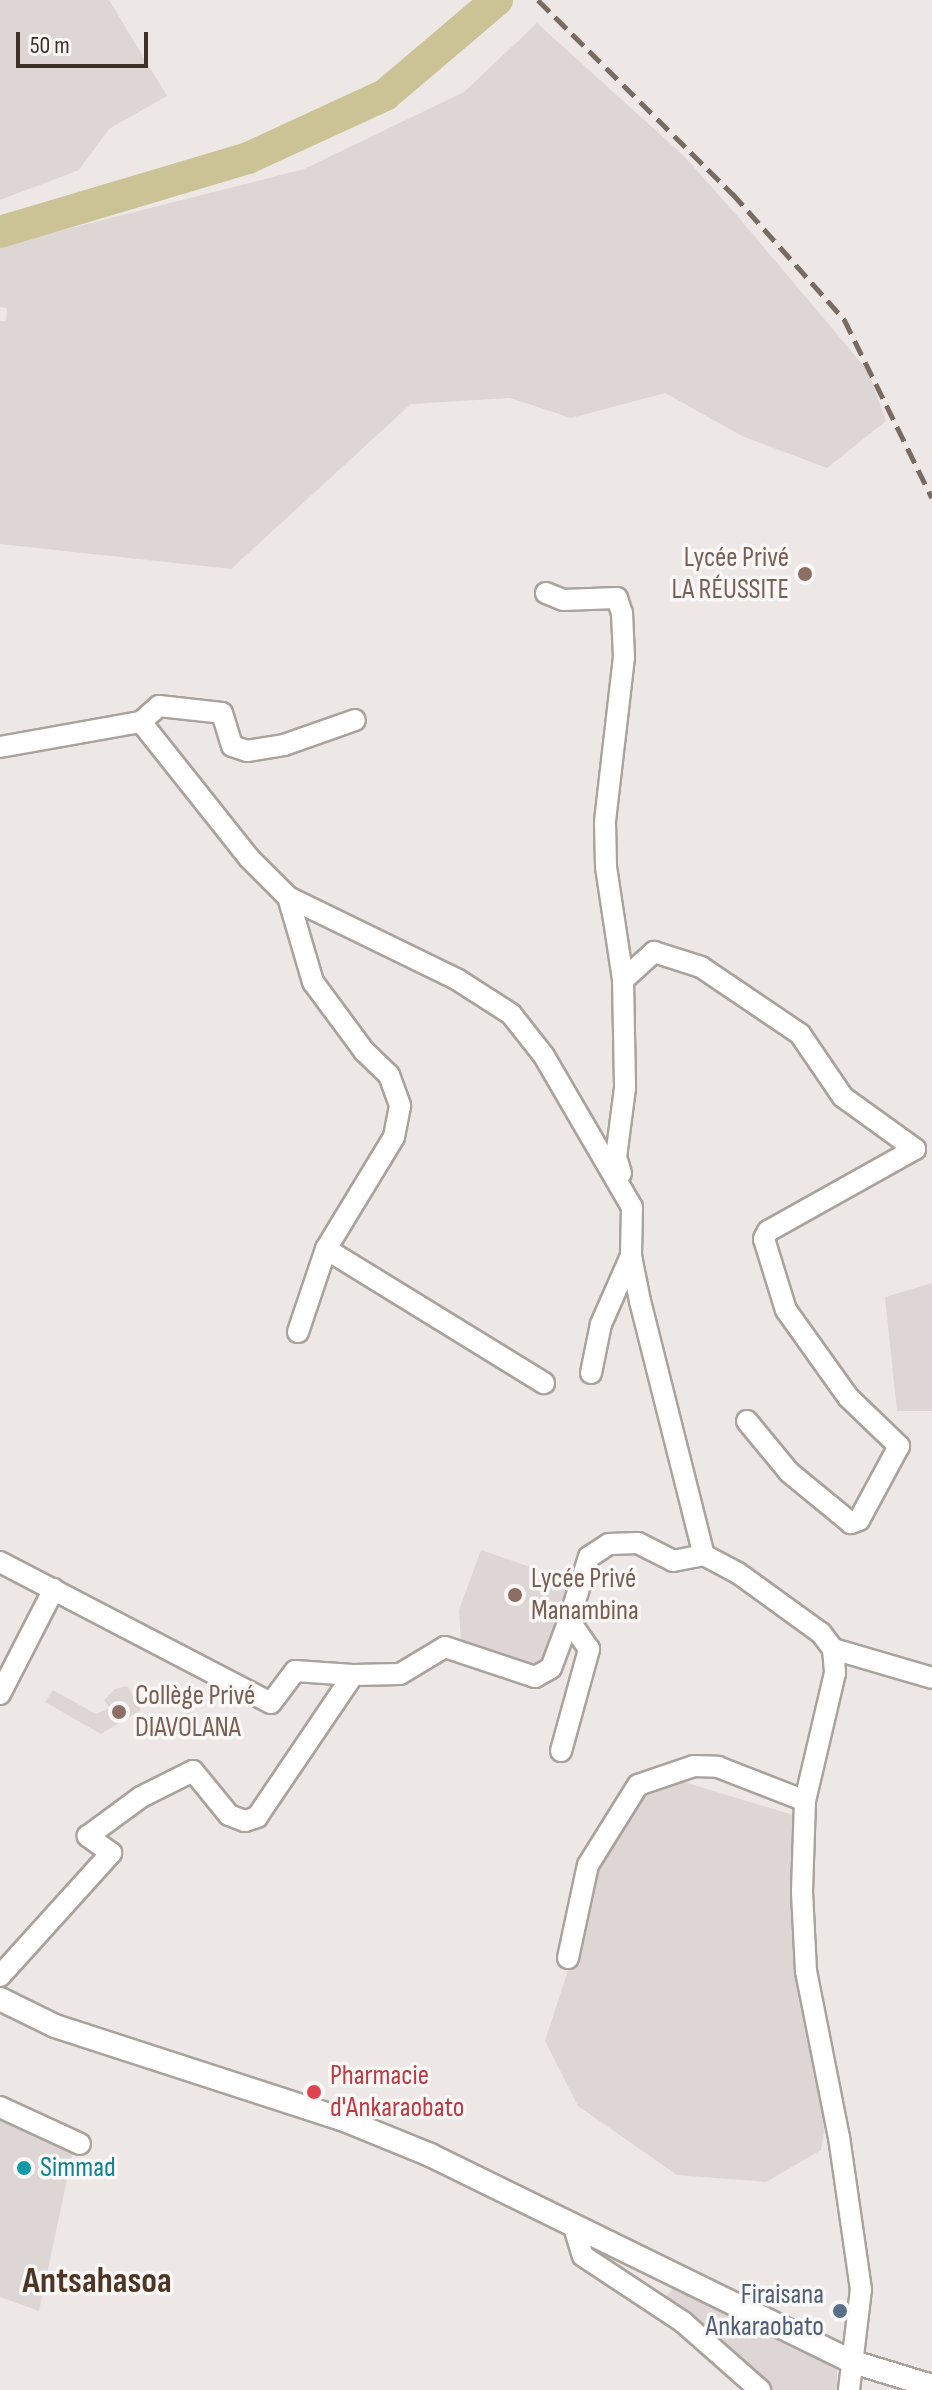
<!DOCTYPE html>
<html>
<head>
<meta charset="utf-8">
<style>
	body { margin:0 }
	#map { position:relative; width:932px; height:2390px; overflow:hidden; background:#ede8e6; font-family:"Sofia Sans Condensed",sans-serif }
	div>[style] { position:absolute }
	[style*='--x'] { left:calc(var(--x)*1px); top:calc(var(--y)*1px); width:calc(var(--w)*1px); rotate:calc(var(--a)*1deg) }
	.built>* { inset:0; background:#ddd6d5 }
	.river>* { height:32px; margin:-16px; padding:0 16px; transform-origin:16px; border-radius:16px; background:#cbc296 }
	.roads { filter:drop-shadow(2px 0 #aaa29d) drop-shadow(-2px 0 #aaa29d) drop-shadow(0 2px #aaa29d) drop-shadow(0 -2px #aaa29d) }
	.minor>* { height:20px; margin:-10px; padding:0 10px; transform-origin:10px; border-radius:10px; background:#fff }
	.tertiary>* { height:22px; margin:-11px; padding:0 11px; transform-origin:11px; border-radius:11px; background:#fff }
	.rail>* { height:5px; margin-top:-2.5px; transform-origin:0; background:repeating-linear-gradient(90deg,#796b62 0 16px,transparent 0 24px) }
	.dots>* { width:22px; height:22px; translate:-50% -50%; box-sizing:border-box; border:4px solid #faf7f7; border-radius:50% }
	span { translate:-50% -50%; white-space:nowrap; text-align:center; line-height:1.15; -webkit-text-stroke:7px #faf7f7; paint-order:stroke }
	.education-label { font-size:28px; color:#785e54 }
	.right { translate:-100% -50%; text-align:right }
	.left { translate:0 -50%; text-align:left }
	.health-label { font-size:28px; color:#be3a42 }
	.culture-label { font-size:28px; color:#0d838f }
	.service-label { font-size:28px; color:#4e5e75 }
	.district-label { font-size:36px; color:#4d3625; font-weight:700 }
	.scale { position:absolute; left:16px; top:32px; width:132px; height:36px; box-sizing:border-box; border:4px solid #3e3027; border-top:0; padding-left:10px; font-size:24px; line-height:28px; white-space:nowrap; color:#3e3027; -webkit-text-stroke:6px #faf7f7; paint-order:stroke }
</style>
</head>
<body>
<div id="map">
	<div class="built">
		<div style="clip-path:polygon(0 0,109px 0,167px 96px,109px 129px,79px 170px,0 200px)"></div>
		<div style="clip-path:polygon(537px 23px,684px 156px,740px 219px,868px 371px,886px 421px,827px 468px,742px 436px,665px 393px,571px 418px,510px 398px,411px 404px,231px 569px,0 544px,0 321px,6px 321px,7px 308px,0 307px,0 246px,304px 169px,464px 92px)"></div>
		<div style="clip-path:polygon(932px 1283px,932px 1411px,897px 1411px,885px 1297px)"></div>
		<div style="clip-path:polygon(481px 1550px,568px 1580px,561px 1622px,544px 1665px,536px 1670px,461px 1643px,459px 1610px)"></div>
		<div style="clip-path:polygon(127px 1686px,141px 1710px,101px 1734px,45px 1702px,53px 1690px,96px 1714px,110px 1708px,104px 1700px,115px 1689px)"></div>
		<div style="clip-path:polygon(681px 1781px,793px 1815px,799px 1917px,795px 1965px,819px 2070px,824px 2132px,821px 2150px,766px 2182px,677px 2175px,578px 2106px,545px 2041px,570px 1964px,589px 1870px,636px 1790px)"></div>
		<div style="clip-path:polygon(0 2115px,74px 2147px,39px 2311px,0 2297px)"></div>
		<div style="clip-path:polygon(676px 2285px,837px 2366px,837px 2390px,761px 2390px,662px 2301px)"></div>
	</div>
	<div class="river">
		<div style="--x:0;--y:232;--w:259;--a:-16.6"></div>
		<div style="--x:248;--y:158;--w:151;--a:-24.7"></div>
		<div style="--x:385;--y:95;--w:147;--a:-40.3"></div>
	</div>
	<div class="roads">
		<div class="minor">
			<div style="--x:546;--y:593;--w:18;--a:22"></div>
			<div style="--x:563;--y:600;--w:54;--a:-2.1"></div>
			<div style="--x:617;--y:598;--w:16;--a:72"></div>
			<div style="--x:622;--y:613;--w:44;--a:87.4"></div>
			<div style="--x:624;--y:657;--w:166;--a:96.6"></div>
			<div style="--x:605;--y:822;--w:45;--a:88.7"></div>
			<div style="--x:606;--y:867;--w:114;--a:81.4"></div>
			<div style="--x:623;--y:980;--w:108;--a:88.9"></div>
			<div style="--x:625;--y:1088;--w:70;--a:97.4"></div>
			<div style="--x:616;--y:1157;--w:17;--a:73"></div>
			<div style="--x:141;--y:722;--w:24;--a:-42"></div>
			<div style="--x:159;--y:706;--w:63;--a:6.3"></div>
			<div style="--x:222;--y:713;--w:34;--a:73"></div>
			<div style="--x:232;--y:746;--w:16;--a:18"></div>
			<div style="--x:247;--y:751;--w:37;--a:-9"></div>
			<div style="--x:284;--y:745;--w:75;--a:-19.4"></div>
			<div style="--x:0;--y:747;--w:143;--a:-10.1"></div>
			<div style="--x:141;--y:722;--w:174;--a:51.5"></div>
			<div style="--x:249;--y:858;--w:55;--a:45"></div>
			<div style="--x:288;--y:897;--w:189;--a:26"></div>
			<div style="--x:458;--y:980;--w:63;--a:32.7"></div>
			<div style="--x:511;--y:1014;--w:53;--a:51.8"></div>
			<div style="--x:544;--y:1056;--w:175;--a:59.8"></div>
			<div style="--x:632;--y:1207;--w:49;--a:91.2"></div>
			<div style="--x:631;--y:1256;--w:46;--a:78.7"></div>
			<div style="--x:640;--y:1301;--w:262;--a:75.9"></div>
			<div style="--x:704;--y:1555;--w:38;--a:28"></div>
			<div style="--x:738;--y:1573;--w:102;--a:35.9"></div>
			<div style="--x:821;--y:1633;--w:20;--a:53"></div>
			<div style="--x:833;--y:1649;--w:24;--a:85"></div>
			<div style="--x:835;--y:1673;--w:131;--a:103.2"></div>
			<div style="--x:805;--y:1801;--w:91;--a:91.9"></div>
			<div style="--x:802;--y:1892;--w:79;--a:87.1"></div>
			<div style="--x:806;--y:1971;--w:169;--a:78.8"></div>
			<div style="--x:839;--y:2137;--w:154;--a:81.8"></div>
			<div style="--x:861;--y:2289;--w:102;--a:96.8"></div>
			<div style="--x:288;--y:897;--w:89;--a:73.6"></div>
			<div style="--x:313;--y:982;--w:86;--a:53.5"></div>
			<div style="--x:364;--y:1051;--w:35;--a:44"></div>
			<div style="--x:389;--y:1075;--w:33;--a:70"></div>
			<div style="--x:400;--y:1106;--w:32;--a:101"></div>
			<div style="--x:394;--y:1137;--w:131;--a:121.3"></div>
			<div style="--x:623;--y:980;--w:42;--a:-42.1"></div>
			<div style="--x:654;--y:952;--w:49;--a:17.7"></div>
			<div style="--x:701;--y:967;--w:120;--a:34.1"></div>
			<div style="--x:800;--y:1034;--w:76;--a:55.7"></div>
			<div style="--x:843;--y:1097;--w:89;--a:35.8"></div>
			<div style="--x:915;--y:1149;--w:168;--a:150.8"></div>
			<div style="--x:768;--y:1231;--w:9;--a:117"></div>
			<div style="--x:764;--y:1239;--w:74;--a:72.8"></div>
			<div style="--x:786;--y:1310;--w:107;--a:54.5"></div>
			<div style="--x:848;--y:1397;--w:71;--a:43.9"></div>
			<div style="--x:899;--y:1446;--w:84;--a:118.4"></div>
			<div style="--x:859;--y:1520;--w:9;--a:159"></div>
			<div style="--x:851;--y:1523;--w:80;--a:-140.6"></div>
			<div style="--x:789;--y:1472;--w:66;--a:-129.5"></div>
			<div style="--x:298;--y:1332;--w:88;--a:-71.4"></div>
			<div style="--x:326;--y:1249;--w:256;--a:31.6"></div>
			<div style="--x:591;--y:1373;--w:50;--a:-78.5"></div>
			<div style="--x:601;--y:1324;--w:74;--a:-66.2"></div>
			<div style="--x:0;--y:1562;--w:305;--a:27.5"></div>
			<div style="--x:271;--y:1703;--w:40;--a:-53"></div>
			<div style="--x:295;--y:1671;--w:58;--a:3.9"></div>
			<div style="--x:833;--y:1649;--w:103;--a:16.3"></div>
			<div style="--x:0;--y:1694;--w:118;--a:-62.8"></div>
			<div style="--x:561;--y:1751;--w:106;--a:-74.6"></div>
			<div style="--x:589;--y:1649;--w:35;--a:-125"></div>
			<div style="--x:569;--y:1620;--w:66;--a:-72.4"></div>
			<div style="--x:589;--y:1557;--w:24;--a:-33"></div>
			<div style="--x:609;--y:1544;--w:29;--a:-2"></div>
			<div style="--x:638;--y:1543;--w:39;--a:27"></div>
			<div style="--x:673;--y:1561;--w:32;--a:-11"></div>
			<div style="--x:568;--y:1958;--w:95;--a:-77.9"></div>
			<div style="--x:588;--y:1865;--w:94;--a:-58"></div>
			<div style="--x:638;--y:1785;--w:59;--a:-18.7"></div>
			<div style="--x:694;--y:1766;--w:24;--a:2"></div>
			<div style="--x:718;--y:1767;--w:93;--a:21.3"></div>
			<div style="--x:0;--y:1976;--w:166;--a:-47.9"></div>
			<div style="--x:111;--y:1853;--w:29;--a:-144"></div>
			<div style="--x:88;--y:1836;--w:66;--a:-36.3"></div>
			<div style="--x:141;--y:1797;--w:58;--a:-26.6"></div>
			<div style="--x:193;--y:1771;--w:57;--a:50.7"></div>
			<div style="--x:229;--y:1815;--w:17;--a:21"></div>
			<div style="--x:245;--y:1821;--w:13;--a:-18"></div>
			<div style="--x:257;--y:1817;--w:171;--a:-55.9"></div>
			<div style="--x:353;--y:1675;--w:47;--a:-1.2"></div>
			<div style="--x:400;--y:1674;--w:52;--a:-31"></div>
			<div style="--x:445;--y:1647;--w:95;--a:18.4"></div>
			<div style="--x:535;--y:1677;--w:18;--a:-29"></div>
			<div style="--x:551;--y:1668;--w:51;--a:-69.4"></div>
			<div style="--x:0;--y:2107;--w:88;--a:24.8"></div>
			<div style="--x:574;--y:2227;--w:30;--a:73"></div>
			<div style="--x:583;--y:2256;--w:120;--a:33.4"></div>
			<div style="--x:683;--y:2322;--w:103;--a:41.4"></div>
		</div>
		<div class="tertiary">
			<div style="--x:0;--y:1999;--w:61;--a:26.1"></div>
			<div style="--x:55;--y:2026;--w:302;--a:18"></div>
			<div style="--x:342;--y:2119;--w:95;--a:22.2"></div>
			<div style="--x:430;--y:2155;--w:468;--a:26.1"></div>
			<div style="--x:850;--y:2361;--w:86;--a:17"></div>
		</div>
	</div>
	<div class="rail">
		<div style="--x:538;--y:0;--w:274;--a:44.9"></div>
		<div style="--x:732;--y:193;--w:169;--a:48.4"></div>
		<div style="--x:844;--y:319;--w:199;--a:63.8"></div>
	</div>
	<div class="dots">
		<div style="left:805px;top:574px;background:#8d6e63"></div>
		<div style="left:515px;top:1595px;background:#8d6e63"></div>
		<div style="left:119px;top:1712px;background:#8d6e63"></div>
		<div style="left:314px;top:2092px;background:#e0444e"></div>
		<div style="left:24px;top:2168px;background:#0f9aa8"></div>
		<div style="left:840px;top:2311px;background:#5c6f8a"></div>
	</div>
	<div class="education-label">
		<span class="right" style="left:789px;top:574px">Lycée Privé<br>LA RÉUSSITE</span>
		<span class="left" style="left:531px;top:1595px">Lycée Privé<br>Manambina</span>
		<span class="left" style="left:135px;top:1712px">Collège Privé<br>DIAVOLANA</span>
	</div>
	<div class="health-label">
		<span class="left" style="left:330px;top:2092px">Pharmacie<br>d'Ankaraobato</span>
	</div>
	<div class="culture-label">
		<span class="left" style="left:40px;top:2168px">Simmad</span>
	</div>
	<div class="service-label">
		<span class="right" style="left:824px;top:2311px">Firaisana<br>Ankaraobato</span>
	</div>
	<div class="district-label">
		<span style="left:97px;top:2282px">Antsahasoa</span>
	</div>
	<div class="scale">50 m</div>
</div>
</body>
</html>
